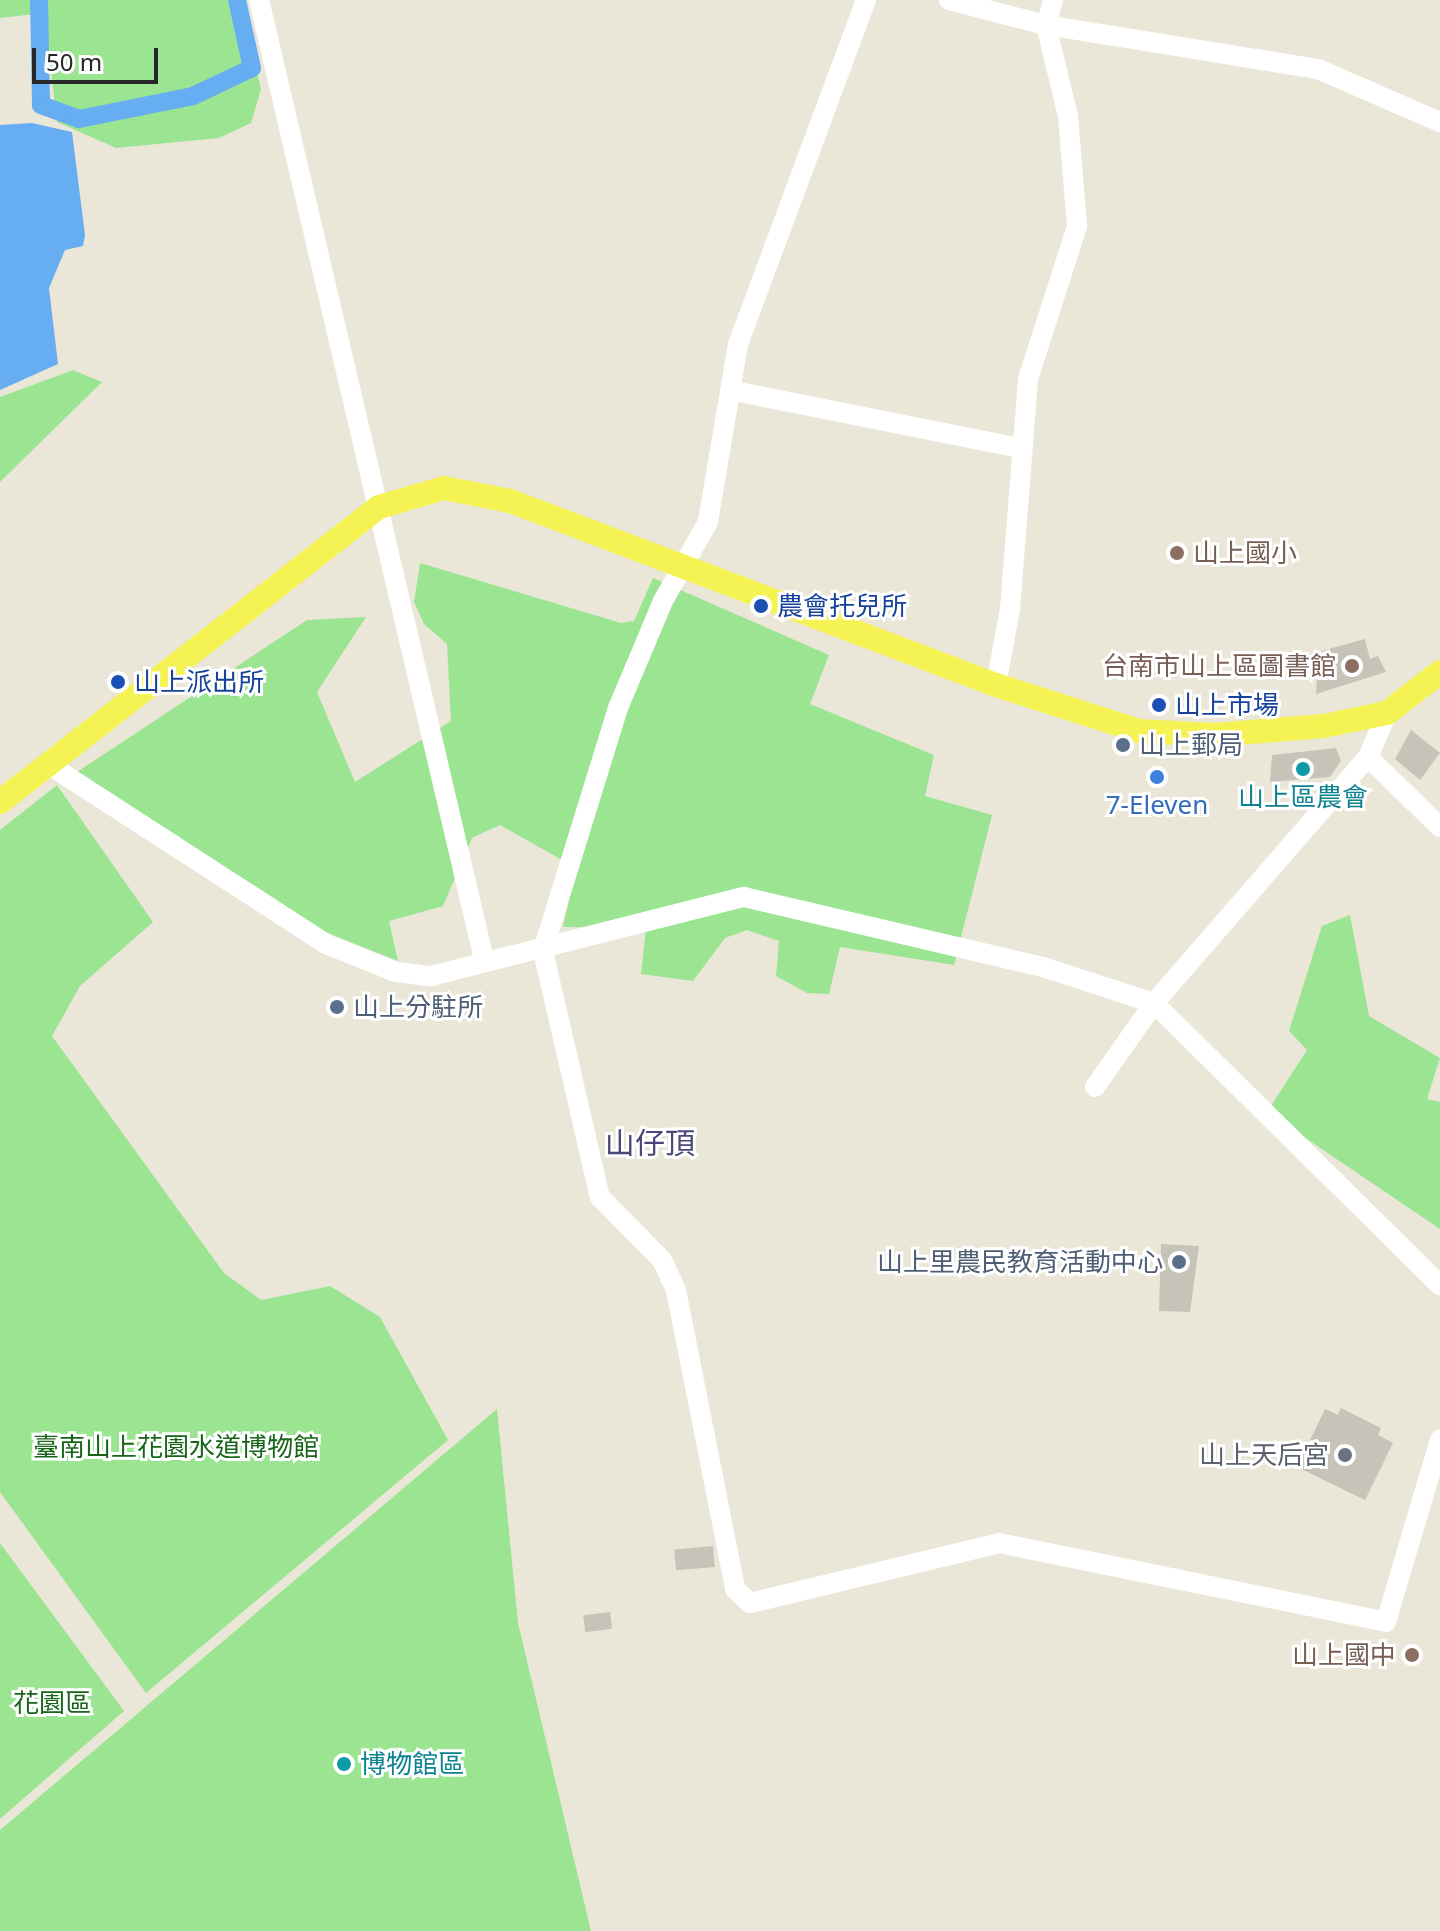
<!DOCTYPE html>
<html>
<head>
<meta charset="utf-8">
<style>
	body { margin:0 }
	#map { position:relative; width:1440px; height:1931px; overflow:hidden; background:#ebe7d8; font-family:"Noto Sans","Noto Sans TC",sans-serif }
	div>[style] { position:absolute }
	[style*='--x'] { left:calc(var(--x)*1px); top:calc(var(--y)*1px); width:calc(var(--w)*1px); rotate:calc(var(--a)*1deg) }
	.green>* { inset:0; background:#9be492 }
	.water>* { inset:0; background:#66adf2 }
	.canal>* { height:18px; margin:-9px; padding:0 9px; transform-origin:9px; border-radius:9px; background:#66adf2 }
	.building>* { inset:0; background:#c6c3b8; transform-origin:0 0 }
	.minor>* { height:20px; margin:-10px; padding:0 10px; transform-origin:10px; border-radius:10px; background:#fff }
	.major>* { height:24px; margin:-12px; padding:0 12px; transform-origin:12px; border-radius:12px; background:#f5f353 }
	.dots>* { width:22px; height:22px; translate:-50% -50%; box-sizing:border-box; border:4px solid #fff; border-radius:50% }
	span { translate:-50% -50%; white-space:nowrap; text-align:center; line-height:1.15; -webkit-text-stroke:6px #fff; paint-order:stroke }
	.education-label { font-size:26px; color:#785e54 }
	.left { translate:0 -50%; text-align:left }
	.right { translate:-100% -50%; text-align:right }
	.transit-label { font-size:26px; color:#164399 }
	.service-label { font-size:26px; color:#4e5e75 }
	.culture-label { font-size:26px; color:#0d838f }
	.shop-label { font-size:26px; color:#366cbe }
	.park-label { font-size:26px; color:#176518 }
	.worship-label { font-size:26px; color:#5b616d }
	.quarter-label { font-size:30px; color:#494779 }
	.scale { position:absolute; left:32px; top:48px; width:126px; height:36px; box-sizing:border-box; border:4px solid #272727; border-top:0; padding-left:10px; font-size:24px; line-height:28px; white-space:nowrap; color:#272727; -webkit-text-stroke:6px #fff; paint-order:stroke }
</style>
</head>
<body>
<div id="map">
	<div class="green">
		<div style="clip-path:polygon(0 0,240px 0,261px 89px,251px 123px,219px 138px,116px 148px,57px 122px,44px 13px,0 18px)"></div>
		<div style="clip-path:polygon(73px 370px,102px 382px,0 482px,0 397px)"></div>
		<div style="clip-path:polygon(420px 563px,621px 623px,634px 621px,653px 578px,829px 655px,810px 704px,934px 755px,925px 796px,992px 815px,954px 965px,840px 947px,829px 994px,807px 993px,776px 976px,779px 941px,747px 930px,725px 938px,693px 981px,641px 974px,646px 928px,563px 927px,576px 868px,500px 825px,472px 838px,443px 906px,389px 921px,398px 961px,318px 929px,77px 772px,307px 620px,366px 617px,317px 692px,355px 782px,451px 721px,447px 644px,424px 624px,414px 602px)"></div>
		<div style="clip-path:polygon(57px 785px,153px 922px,80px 986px,52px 1036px,224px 1273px,261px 1300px,330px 1286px,380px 1317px,448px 1440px,146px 1693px,0 1492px,0 830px)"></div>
		<div style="clip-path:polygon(1350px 915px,1369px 1016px,1440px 1058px,1427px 1099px,1440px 1102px,1440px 1229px,1267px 1112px,1307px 1050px,1289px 1031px,1322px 926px)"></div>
		<div style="clip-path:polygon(497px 1409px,518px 1623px,591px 1931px,0 1931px,0 1830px)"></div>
		<div style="clip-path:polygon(0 1543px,124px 1711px,0 1819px)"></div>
	</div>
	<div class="water">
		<div style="clip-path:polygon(32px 123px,72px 132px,85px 235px,83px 246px,65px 250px,49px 288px,58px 364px,0 390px,0 125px)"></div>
	</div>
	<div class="canal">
		<div style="--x:39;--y:0;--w:105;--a:88.9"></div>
		<div style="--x:41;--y:105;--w:40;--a:20.2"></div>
		<div style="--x:79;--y:119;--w:116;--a:-11.4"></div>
		<div style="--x:193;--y:96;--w:65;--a:-25.4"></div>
		<div style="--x:252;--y:68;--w:70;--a:-102.4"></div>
	</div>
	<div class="building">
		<div style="clip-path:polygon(1365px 639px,1370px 659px,1378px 656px,1386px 672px,1316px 694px,1318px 652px)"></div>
		<div style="clip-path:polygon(1411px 730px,1440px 753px,1420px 780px,1395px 759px)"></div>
		<div style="clip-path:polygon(1336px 748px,1341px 761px,1330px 777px,1270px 782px,1272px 755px)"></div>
		<div style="clip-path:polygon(1161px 1244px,1199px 1246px,1190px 1312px,1159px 1311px)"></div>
		<div style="clip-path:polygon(1341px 1408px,1381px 1428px,1378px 1435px,1393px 1443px,1365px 1500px,1297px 1467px,1325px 1409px,1338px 1415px)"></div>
		<div style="left:713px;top:1546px;width:21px;height:39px;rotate:85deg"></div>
		<div style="left:610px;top:1612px;width:17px;height:27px;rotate:83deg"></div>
	</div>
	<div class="minor">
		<div style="--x:259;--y:0;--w:985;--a:76.8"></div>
		<div style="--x:866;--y:0;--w:367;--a:110.4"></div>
		<div style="--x:738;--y:344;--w:181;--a:99.6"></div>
		<div style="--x:708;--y:522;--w:91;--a:119.7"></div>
		<div style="--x:663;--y:601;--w:116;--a:112.8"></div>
		<div style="--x:618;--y:708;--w:254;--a:107.2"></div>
		<div style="--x:543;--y:951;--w:253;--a:77"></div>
		<div style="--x:600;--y:1197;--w:88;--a:45.5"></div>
		<div style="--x:662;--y:1260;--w:33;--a:65"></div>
		<div style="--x:676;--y:1290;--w:305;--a:78.8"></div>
		<div style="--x:735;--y:1589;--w:21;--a:43"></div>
		<div style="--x:750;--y:1603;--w:256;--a:-13.5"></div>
		<div style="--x:999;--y:1543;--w:395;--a:11.5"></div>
		<div style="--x:1386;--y:1622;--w:190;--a:-73.5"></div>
		<div style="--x:949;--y:0;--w:100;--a:14.5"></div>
		<div style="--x:1046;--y:25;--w:276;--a:9.2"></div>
		<div style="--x:1318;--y:69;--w:133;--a:23.5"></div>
		<div style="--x:734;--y:391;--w:291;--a:11.3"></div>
		<div style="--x:996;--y:685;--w:77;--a:-79.6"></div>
		<div style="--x:1010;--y:609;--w:231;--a:-85.5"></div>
		<div style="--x:1028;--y:379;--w:161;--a:-72.2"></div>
		<div style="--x:1077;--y:226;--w:110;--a:-94.7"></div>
		<div style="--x:1068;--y:116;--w:94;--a:-103.6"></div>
		<div style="--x:1046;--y:25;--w:26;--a:-74"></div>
		<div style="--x:1368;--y:757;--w:100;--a:44.2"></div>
		<div style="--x:48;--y:764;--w:331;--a:32.9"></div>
		<div style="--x:326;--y:944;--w:75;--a:21.8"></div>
		<div style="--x:396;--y:972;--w:35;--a:7"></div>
		<div style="--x:431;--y:976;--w:323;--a:-14.2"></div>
		<div style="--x:744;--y:897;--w:307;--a:13.2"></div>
		<div style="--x:1043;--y:967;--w:117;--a:18"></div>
		<div style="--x:1154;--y:1003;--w:326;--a:-49"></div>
		<div style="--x:1368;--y:757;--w:48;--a:-66.6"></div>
		<div style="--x:1095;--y:1087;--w:103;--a:-54.9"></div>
		<div style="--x:1154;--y:1003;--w:402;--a:44.6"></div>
	</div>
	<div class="major">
		<div style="--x:0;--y:802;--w:480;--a:-37.9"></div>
		<div style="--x:379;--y:507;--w:68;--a:-16.3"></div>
		<div style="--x:444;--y:488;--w:67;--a:11.1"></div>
		<div style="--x:510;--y:501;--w:520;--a:20.74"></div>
		<div style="--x:996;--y:685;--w:150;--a:17.8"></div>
		<div style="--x:1139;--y:731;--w:75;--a:3.1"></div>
		<div style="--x:1214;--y:735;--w:110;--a:-4.7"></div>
		<div style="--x:1324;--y:726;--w:64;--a:-11.7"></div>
		<div style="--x:1387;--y:713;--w:67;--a:-37.7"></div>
	</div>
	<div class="dots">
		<div style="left:1177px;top:553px;background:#8d6e63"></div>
		<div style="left:761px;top:606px;background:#1a4fb4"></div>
		<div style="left:1352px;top:666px;background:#8d6e63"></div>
		<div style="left:118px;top:682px;background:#1a4fb4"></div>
		<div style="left:1159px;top:705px;background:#1a4fb4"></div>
		<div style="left:1123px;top:745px;background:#5c6f8a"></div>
		<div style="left:1303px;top:769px;background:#0f9aa8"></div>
		<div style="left:1157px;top:777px;background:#3f7fe0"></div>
		<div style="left:337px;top:1007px;background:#5c6f8a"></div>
		<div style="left:1179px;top:1262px;background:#5c6f8a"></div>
		<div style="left:1345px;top:1455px;background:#6b7280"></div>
		<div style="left:1412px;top:1655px;background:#8d6e63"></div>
		<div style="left:344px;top:1764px;background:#0f9aa8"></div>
	</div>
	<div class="education-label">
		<span class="left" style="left:1193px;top:553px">山上國小</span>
		<span class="right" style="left:1336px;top:666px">台南市山上區圖書館</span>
		<span class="right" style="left:1396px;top:1655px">山上國中</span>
	</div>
	<div class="transit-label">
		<span class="left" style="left:777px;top:606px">農會托兒所</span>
		<span class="left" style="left:134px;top:682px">山上派出所</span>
		<span class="left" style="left:1175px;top:705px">山上市場</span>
	</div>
	<div class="service-label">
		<span class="left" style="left:1139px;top:745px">山上郵局</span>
		<span class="left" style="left:353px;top:1007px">山上分駐所</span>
		<span class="right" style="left:1163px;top:1262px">山上里農民教育活動中心</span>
	</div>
	<div class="culture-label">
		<span style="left:1303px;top:797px">山上區農會</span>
		<span class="left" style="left:360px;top:1764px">博物館區</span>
	</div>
	<div class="shop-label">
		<span style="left:1157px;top:805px">7-Eleven</span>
	</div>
	<div class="park-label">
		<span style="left:176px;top:1447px">臺南山上花園水道博物館</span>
		<span style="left:52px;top:1703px">花園區</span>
	</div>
	<div class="worship-label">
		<span class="right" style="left:1329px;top:1455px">山上天后宮</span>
	</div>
	<div class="quarter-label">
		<span style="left:650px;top:1143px">山仔頂</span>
	</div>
	<div class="scale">50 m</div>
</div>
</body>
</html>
